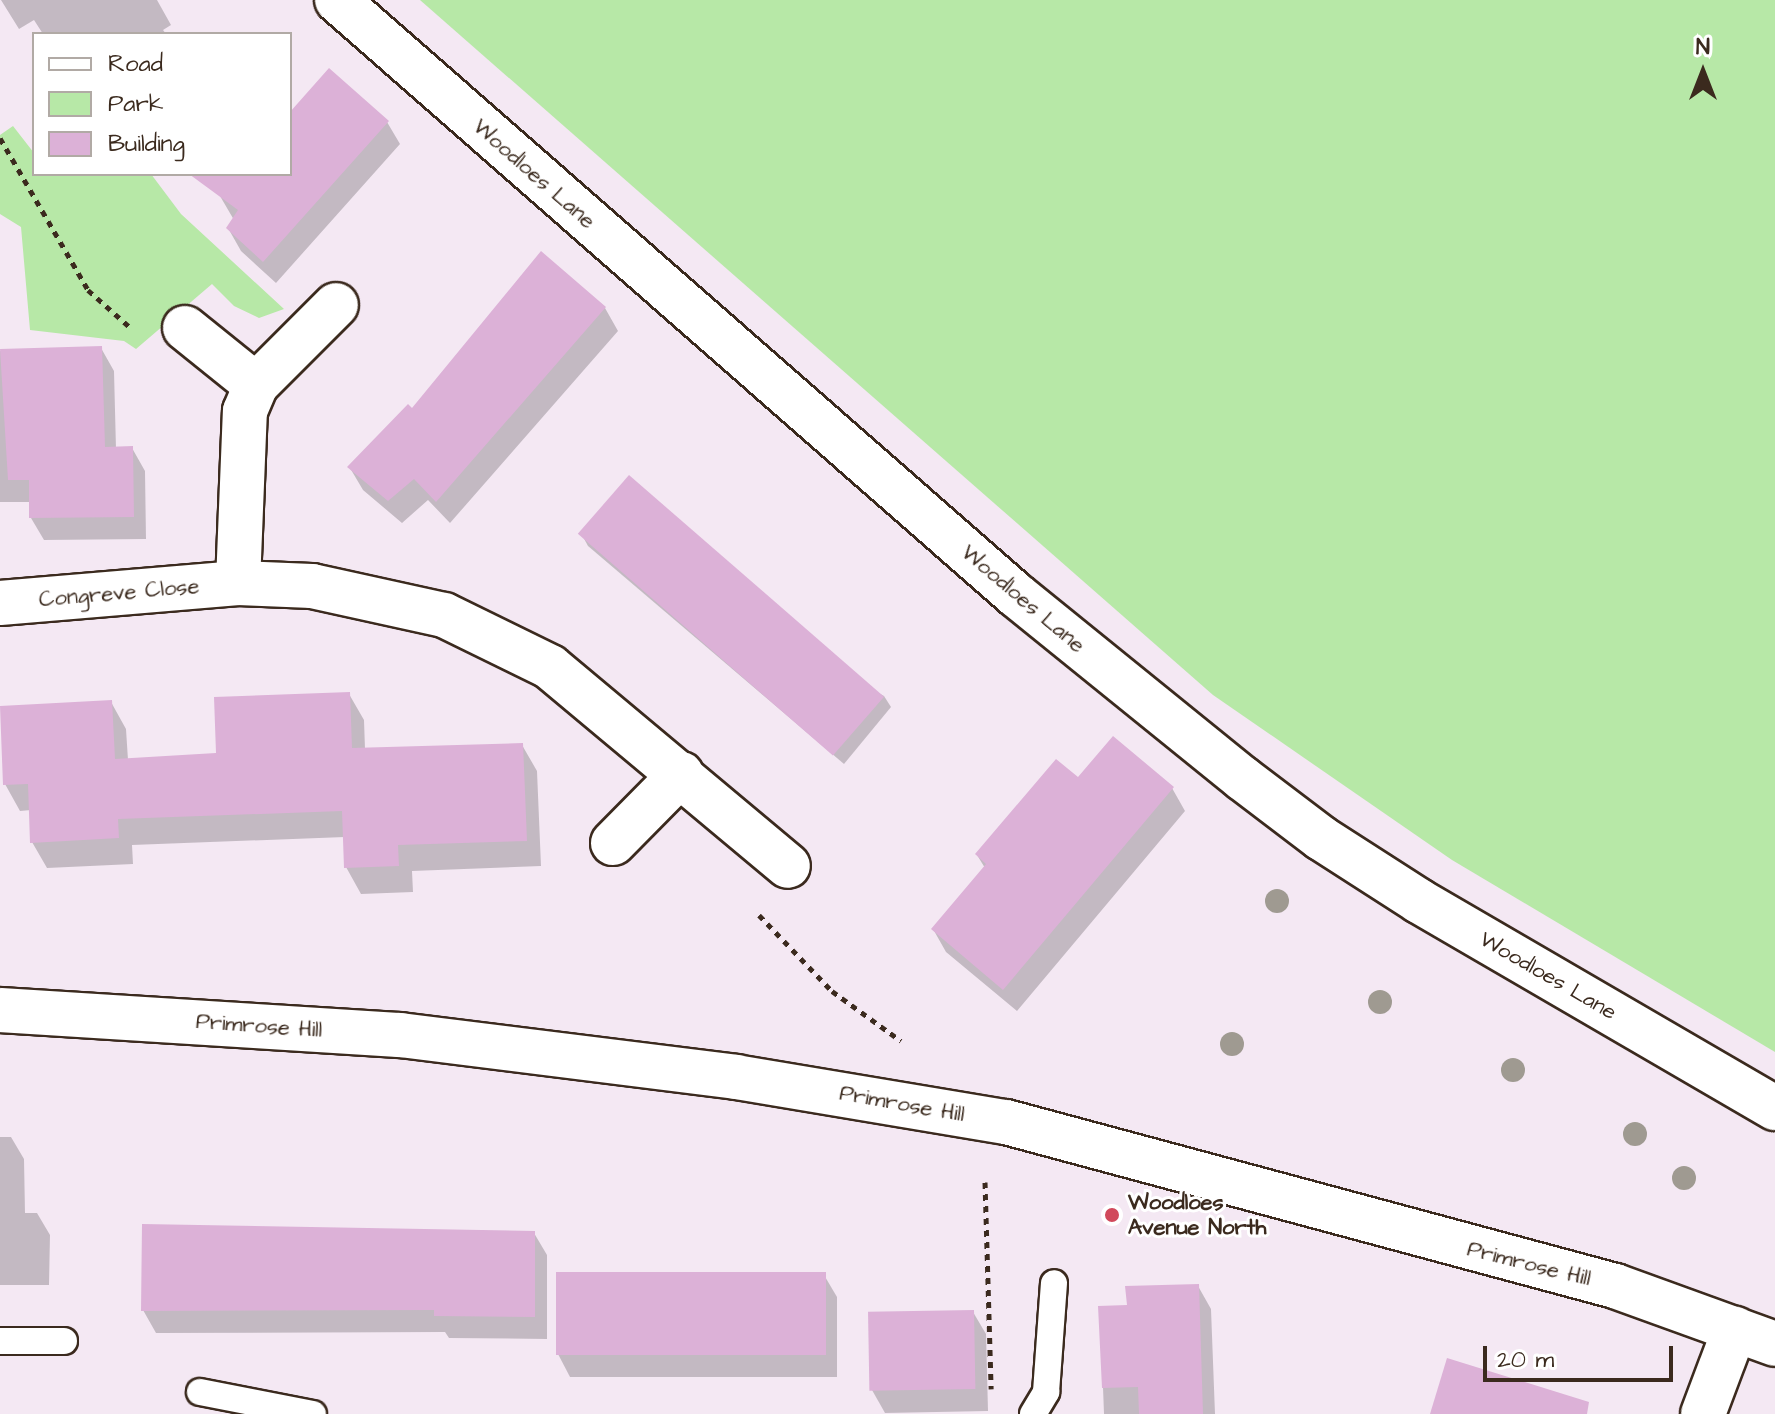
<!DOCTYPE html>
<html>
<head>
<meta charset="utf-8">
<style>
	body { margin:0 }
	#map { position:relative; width:1775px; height:1414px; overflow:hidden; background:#f4e8f3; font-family:"Architects Daughter",sans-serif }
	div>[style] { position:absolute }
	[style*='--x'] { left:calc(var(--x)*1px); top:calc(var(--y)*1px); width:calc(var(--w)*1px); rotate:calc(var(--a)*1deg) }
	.green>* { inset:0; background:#b7e8a7 }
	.shadow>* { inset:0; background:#0003 }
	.building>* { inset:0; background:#dcb1d7; transform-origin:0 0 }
	.path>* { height:5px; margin-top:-2.5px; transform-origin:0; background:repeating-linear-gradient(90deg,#3b2a1e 0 6px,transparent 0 12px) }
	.roads { filter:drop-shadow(2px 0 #3b2a1e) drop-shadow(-2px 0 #3b2a1e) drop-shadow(0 2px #3b2a1e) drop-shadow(0 -2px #3b2a1e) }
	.service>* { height:26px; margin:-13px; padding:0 13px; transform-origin:13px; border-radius:13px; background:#fff }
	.minor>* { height:44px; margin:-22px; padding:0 22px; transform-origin:22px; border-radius:22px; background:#fff }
	.tertiary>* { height:44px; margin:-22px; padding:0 22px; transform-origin:22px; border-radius:22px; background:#fff }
	.trees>* { width:24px; height:24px; margin:-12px; border-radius:50%; background:#9f9a91 }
	.dots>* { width:22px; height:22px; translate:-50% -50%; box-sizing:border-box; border:4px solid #fff; border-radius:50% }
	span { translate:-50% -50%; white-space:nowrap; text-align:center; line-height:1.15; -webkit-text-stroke:6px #fff; paint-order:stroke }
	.street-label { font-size:22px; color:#3b2a1e }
	.poi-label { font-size:22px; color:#3b2a1e; font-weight:700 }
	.left { translate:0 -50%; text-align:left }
	.legend { position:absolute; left:32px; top:32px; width:260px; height:144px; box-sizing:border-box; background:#fff; border:2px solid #b1aaa5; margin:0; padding:10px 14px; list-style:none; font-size:24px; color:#3b2a1e }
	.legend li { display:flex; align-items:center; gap:16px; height:40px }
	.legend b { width:40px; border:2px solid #b1aaa5 }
	.north { position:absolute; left:1663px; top:32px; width:80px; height:80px; -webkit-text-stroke:6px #fff; paint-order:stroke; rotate:0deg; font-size:22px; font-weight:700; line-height:32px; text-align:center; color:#3b2a1e }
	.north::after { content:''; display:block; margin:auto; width:28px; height:36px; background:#3b2a1e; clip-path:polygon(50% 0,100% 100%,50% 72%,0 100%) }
	.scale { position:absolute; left:1483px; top:1346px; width:190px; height:36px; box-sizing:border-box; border:4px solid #3b2a1e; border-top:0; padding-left:10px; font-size:24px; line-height:28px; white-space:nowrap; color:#3b2a1e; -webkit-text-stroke:6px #fff; paint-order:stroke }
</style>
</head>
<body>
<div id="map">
	<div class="green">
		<div style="clip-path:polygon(420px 0,1775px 0,1775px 1052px,1452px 860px,1213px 695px)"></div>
		<div style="clip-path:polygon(13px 126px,34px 153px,34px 174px,151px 174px,181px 214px,284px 309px,259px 318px,234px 306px,212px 284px,136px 349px,124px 341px,30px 330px,21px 227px,0 214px,0 135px)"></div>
	</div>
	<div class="shadow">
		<div style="clip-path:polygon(1px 0,157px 0,171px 25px,163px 30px,166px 34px,43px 34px,34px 20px,19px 29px)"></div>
		<div style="clip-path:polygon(290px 115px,387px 122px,400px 144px,276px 283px,241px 251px,228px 228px,234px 220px,220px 196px,235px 174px,290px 174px)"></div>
		<div style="clip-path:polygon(542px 254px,605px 308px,618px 331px,450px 523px,428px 500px,402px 523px,363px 490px,350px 468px,412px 411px)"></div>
		<div style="clip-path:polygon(101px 348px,114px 371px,116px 449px,132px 448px,145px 471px,146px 539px,44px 540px,31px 518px,31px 502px,0 502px,0 351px)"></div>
		<div style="clip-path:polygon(582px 535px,884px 696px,891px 707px,844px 764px,588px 546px)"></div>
		<div style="clip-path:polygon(349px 694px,364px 720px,365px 749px,522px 745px,537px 771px,541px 866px,412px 871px,413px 892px,361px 894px,346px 867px,345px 837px,132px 845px,133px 864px,47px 868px,32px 842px,31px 810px,20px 811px,5px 784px,111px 702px,126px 729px,128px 760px,218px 755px)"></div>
		<div style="clip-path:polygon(1079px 780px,1172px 788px,1185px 811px,1017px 1011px,946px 952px,933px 929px,985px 868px,977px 855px)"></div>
		<div style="clip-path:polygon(0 1137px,11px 1137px,24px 1159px,25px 1213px,37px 1213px,50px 1235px,49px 1285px,0 1285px)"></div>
		<div style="clip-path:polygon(534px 1233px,547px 1255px,547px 1339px,449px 1338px,445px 1332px,156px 1333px,143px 1310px)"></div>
		<div style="clip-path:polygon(824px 1275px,837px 1297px,837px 1377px,570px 1377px,558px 1354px)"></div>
		<div style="clip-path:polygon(1198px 1286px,1211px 1309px,1215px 1414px,1104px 1414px,1100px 1308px,1129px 1307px)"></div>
		<div style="clip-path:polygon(973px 1312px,986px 1334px,988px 1411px,885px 1413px,872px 1390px)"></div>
	</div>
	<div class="building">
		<div style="clip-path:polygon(329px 68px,389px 121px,263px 262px,226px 228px,238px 210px,189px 174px,290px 174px,290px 112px)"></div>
		<div style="clip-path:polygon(541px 251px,606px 307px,436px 502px,414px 479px,388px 501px,347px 467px,408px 404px,412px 408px)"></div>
		<div style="clip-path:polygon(102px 346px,105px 447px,133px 446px,134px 517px,29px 518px,29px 480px,8px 480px,0 349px)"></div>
		<div style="left:629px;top:475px;width:338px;height:78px;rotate:41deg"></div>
		<div style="clip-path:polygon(350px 692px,352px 748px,523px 743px,527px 841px,398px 845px,399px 866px,344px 868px,342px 811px,118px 819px,119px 838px,30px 843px,28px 784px,3px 785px,0 706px,112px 700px,115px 759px,216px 753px,214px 697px)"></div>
		<div style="clip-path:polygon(1113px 736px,1174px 787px,1003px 990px,931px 929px,986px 864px,975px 854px,1056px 759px,1078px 777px)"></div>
		<div style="clip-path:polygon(142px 1224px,535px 1231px,535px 1317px,434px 1316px,434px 1310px,141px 1311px)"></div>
		<div style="left:556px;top:1272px;width:270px;height:83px"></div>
		<div style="clip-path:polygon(1199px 1284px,1203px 1414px,1139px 1414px,1138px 1387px,1102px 1388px,1098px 1306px,1127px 1305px,1125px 1286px)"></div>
		<div style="left:974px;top:1310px;width:79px;height:106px;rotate:89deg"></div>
		<div style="clip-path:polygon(1447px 1358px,1589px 1402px,1587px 1414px,1430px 1414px)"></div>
	</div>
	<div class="path">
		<div style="--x:0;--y:138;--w:176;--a:59.9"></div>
		<div style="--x:88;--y:290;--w:57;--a:41.5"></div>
		<div style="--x:759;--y:915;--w:105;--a:46.2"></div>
		<div style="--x:832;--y:991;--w:85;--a:35.9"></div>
		<div style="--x:985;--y:1182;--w:207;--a:88.3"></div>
	</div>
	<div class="roads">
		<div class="service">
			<div style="--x:0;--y:1341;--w:64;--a:0"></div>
			<div style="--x:200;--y:1392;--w:115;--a:11"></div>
			<div style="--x:1033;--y:1414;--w:26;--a:-59"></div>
			<div style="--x:1046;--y:1392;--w:109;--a:-85.8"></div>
		</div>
		<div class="minor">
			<div style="--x:337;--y:0;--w:903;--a:41.23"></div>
			<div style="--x:1016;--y:595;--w:291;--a:39"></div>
			<div style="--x:1242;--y:778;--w:99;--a:37.2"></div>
			<div style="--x:1321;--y:838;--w:117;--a:32.7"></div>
			<div style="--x:1419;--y:901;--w:412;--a:30.2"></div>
			<div style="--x:185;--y:328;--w:91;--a:38.8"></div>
			<div style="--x:238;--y:583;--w:172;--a:-87.7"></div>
			<div style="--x:245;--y:411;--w:28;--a:-67"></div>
			<div style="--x:256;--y:385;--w:113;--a:-45"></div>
			<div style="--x:0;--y:603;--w:239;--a:-4.8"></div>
			<div style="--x:238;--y:583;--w:74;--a:2.3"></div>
			<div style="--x:312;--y:586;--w:135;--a:12.4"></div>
			<div style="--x:444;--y:615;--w:118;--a:26.1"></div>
			<div style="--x:550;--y:667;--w:310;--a:39.9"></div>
			<div style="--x:613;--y:843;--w:97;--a:-45.4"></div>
			<div style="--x:1703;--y:1414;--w:91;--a:-69.4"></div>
		</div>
		<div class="tertiary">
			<div style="--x:0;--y:1010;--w:401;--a:3.6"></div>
			<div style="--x:400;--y:1035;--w:339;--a:7.1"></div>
			<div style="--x:736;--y:1077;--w:274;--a:9.5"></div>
			<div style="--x:1006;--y:1122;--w:631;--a:15.07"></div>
			<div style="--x:1615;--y:1286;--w:170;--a:19.9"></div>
		</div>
	</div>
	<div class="trees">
		<div style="left:1277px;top:901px"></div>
		<div style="left:1380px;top:1002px"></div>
		<div style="left:1232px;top:1044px"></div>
		<div style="left:1513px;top:1070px"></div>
		<div style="left:1635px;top:1134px"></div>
		<div style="left:1684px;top:1178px"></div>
	</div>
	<div class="dots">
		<div style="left:1112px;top:1215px;background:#d1495b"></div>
	</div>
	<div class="street-label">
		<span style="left:534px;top:174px;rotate:41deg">Woodloes Lane</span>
		<span style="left:119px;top:593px;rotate:-5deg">Congreve Close</span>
		<span style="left:1023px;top:599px;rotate:40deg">Woodloes Lane</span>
		<span style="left:1548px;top:976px;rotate:30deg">Woodloes Lane</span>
		<span style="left:259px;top:1026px;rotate:4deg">Primrose Hill</span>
		<span style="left:902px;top:1104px;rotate:10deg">Primrose Hill</span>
		<span style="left:1529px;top:1264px;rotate:14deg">Primrose Hill</span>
	</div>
	<div class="poi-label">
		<span class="left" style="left:1128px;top:1215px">Woodloes<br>Avenue North</span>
	</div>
	<ul class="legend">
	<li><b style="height:10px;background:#fff"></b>Road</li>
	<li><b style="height:22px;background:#b7e8a7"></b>Park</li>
	<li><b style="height:22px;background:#dcb1d7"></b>Building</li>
	</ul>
	<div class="north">N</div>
	<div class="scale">20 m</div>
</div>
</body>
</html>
